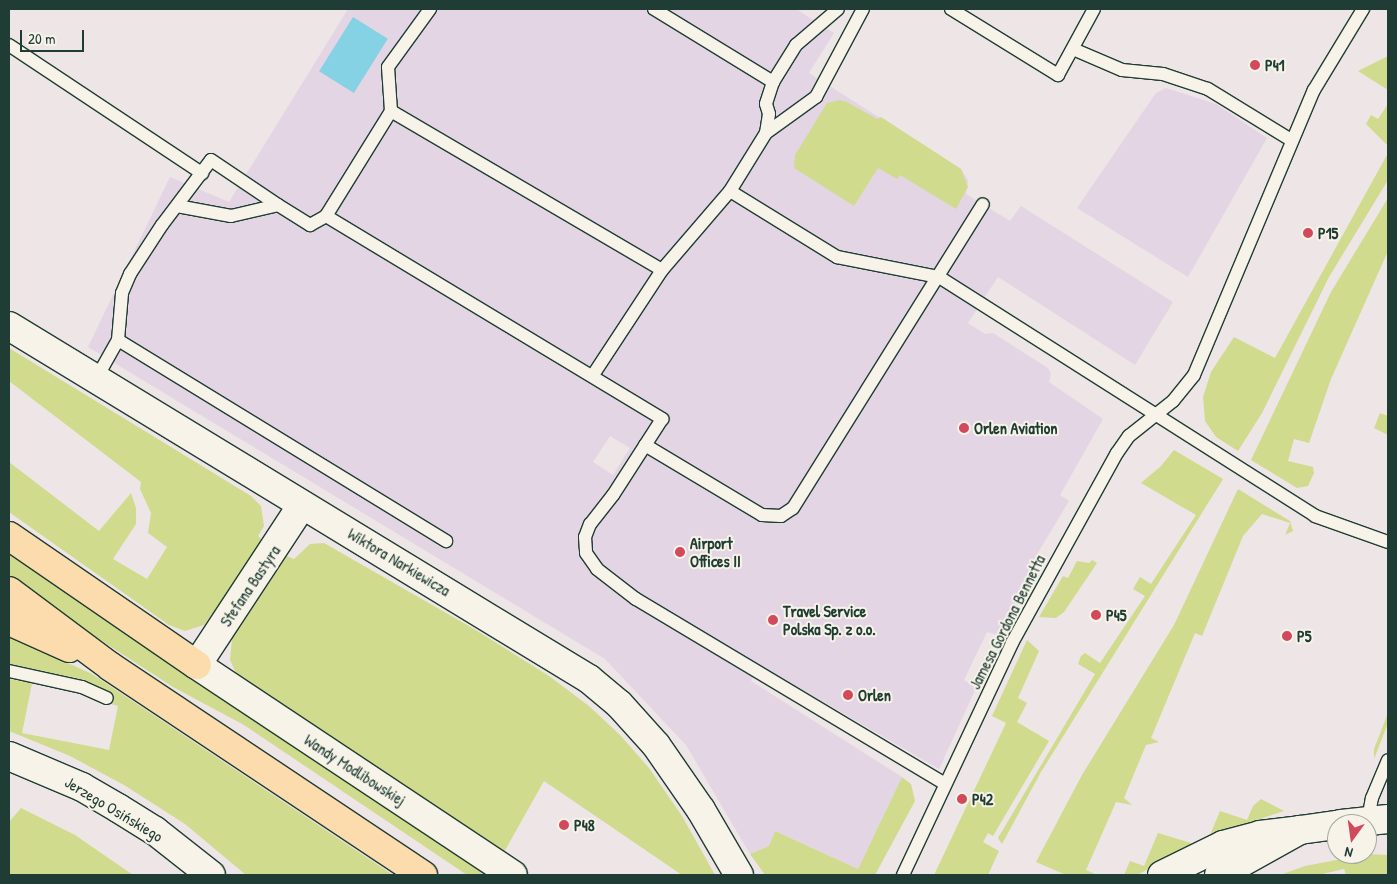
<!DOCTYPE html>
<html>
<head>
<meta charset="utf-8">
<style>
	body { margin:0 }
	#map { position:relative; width:1397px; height:884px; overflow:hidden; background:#eee5e6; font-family:"Patrick Hand",sans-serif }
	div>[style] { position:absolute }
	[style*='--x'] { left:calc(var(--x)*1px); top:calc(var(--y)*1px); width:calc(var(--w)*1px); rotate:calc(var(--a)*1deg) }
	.built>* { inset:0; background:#e3d5e4 }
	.green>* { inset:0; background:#d0db8e }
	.water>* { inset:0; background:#84d2e3; transform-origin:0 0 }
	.roads { filter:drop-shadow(1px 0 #1f3d34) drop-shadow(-1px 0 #1f3d34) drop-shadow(0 1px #1f3d34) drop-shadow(0 -1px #1f3d34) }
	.service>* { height:12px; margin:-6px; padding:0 6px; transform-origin:6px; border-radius:6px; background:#f7f3e8 }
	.tertiary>* { height:28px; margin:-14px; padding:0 14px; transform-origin:14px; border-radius:14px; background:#f7f3e8 }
	.secondary>* { height:28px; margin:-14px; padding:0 14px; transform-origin:14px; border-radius:14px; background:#f7f3e8 }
	.motorway>* { height:28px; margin:-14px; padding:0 14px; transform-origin:14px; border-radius:14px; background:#fcdcac }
	.dots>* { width:14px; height:14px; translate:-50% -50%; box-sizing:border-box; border:2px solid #f7f3e8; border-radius:50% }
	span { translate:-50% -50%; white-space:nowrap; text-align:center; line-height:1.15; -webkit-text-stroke:4px #f7f3e8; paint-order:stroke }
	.poi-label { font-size:16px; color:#1f3d34; font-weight:700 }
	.left { translate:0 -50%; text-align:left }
	.street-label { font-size:16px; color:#1f3d34 }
	.frame { position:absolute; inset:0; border:10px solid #1f3d34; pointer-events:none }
	.north { position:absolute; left:1327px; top:814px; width:50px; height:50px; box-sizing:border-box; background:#f7f3e8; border:1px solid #a1aaa0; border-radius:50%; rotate:194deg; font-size:14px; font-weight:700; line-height:20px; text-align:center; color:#1f3d34 }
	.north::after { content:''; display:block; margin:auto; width:18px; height:22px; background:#d1495b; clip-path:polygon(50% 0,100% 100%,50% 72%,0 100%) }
	.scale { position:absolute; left:20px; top:30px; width:64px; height:22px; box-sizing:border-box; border:2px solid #1f3d34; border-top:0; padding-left:6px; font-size:15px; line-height:18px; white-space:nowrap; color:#1f3d34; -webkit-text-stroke:4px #f7f3e8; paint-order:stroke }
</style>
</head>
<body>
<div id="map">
	<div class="built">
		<div style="clip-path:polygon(evenodd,348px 9px,796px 9px,834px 33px,809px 73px,961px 169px,968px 180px,966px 194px,1010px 221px,1021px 206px,1173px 302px,1135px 365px,998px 277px,968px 323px,985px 334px,993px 333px,1048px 368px,1051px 374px,1049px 382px,1103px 419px,1060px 495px,1069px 501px,1030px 566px,1037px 570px,1003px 636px,987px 632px,964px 680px,976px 688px,939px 769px,760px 665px,751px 681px,902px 777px,858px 869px,775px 831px,769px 846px,750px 854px,686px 745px,605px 659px,88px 347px,170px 177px,229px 202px,348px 9px,610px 436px,630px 448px,613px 475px,593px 462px,610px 436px)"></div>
		<div style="clip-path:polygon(1166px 88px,1216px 104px,1267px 138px,1188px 277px,1077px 208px,1156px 93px)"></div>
	</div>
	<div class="green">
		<div style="clip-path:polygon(1388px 56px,1388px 90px,1358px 71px)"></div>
		<div style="clip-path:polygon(839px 100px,847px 102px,877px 119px,881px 117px,961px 169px,968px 187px,956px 209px,900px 175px,897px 179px,878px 168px,854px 206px,794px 168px,795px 155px,827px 103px)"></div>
		<div style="clip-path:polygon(1388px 104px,1388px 146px,1366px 124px,1371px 115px,1378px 119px)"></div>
		<div style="clip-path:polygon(1388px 153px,1388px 180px,1329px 277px,1262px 413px,1238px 451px,1216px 437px,1205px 421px,1203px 397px,1211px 372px,1234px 337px,1275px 358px)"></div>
		<div style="clip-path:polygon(1388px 198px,1388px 251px,1331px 379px,1309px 443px,1294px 439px,1288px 461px,1313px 467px,1314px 473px,1308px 486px,1297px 488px,1251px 460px,1331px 292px)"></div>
		<div style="clip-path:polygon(9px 348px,251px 496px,261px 506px,264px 526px,258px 536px,265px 542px,204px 625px,185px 631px,169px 625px,9px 512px,9px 462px,99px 531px,131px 493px,136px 508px,136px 524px,113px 559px,147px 579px,167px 547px,148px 533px,151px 513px,140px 489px,141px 482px,9px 381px)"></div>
		<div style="clip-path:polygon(1380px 413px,1388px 416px,1388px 435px,1374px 428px)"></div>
		<div style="clip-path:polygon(1174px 450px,1223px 479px,1041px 772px,1002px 844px,998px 838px,1095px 674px,1078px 664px,1081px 656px,1085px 653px,1100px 663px,1145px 596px,1133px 589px,1140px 577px,1151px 584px,1196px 515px,1141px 483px,1161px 466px)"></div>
		<div style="clip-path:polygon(1238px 489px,1290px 521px,1293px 531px,1285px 535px,1290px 523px,1262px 514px,1243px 536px,1202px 636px,1195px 633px,1151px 738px,1159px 742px,1146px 745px,1124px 798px,1132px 805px,1116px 802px,1086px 870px,1097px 875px,1066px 875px,1036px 862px,1082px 775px,1174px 625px)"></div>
		<div style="clip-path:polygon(324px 543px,474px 629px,549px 676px,589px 706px,620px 735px,649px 768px,682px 816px,715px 875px,682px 875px,544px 781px,503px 854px,247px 681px,235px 671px,230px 660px,232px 639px,287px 556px,294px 559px,310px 544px)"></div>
		<div style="clip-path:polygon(9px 553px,54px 585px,489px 875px,467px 875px,244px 725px,173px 687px,59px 613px,9px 578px)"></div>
		<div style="clip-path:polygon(1092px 560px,1097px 563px,1064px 612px,1056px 618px,1039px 617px,1063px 576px,1068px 578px,1077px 561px,1089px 563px)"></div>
		<div style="clip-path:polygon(9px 636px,92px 674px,393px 875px,246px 875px,185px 824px,124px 785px,70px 756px,9px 731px,9px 679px,32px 683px,22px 733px,109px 750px,118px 706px,111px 704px,112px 696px,85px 680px,9px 664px)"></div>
		<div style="clip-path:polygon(1027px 640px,1039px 651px,1018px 698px,1027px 703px,1017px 722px,1049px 741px,993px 836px,988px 833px,983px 842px,999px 851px,988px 875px,934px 875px,1006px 723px,992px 716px)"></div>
		<div style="clip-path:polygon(1388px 713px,1388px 723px,1374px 759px,1374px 749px)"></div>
		<div style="clip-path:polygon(902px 777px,911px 784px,915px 801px,875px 875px,765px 875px,750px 854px,769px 846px,775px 831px,858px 869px)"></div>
		<div style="clip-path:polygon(1261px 799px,1284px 811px,1210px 835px,1220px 811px,1247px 820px,1253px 806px)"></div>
		<div style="clip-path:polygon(21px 808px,75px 835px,133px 875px,9px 875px,9px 822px)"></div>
		<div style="clip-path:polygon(1158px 833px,1191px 843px,1191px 847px,1137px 875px,1124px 875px,1130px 861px,1144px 866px)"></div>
		<div style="clip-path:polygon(1368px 854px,1388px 855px,1388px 875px,1346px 875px,1344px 869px,1318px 875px,1280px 875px,1305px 866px)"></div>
	</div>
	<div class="water">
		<div style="left:353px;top:17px;width:41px;height:64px;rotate:32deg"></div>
	</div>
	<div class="roads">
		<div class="service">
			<div style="--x:654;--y:9;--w:140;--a:31.5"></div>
			<div style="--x:773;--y:82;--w:23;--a:108"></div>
			<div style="--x:766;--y:104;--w:10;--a:73"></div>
			<div style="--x:769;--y:114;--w:19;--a:99"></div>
			<div style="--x:951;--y:9;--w:126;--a:31.7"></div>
			<div style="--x:1058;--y:75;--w:75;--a:-61.4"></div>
			<div style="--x:9;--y:45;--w:232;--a:33.6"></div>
			<div style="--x:1073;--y:49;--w:53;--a:23.2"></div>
			<div style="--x:1122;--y:70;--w:41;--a:5.6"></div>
			<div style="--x:1163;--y:74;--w:47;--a:18.4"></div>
			<div style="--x:1208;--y:89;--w:97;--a:31.6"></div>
			<div style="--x:773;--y:82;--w:44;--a:-58.1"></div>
			<div style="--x:796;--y:45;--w:55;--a:-40.6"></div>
			<div style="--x:391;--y:111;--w:314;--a:30.4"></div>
			<div style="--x:730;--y:191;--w:126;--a:31.7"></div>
			<div style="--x:837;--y:257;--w:104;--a:11.1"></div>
			<div style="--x:939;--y:277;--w:446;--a:32.4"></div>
			<div style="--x:1315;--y:516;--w:77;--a:19.6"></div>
			<div style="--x:177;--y:206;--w:55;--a:10.5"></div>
			<div style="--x:231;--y:216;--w:48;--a:-13.2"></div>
			<div style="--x:278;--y:205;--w:38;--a:32"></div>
			<div style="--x:310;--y:225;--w:18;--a:-29"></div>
			<div style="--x:326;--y:216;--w:393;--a:31.1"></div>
			<div style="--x:662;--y:419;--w:90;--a:122.8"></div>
			<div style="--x:613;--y:495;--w:37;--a:128"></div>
			<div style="--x:590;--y:524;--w:14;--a:111"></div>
			<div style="--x:585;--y:537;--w:16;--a:86"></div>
			<div style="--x:586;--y:553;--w:19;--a:55"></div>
			<div style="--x:597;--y:569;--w:49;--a:37.6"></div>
			<div style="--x:636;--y:599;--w:360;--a:30.9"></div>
			<div style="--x:326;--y:216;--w:123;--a:-58.2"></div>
			<div style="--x:391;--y:111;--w:44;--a:-93.9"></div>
			<div style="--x:388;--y:67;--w:72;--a:-54.1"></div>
			<div style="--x:118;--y:340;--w:385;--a:31.5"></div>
			<div style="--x:593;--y:375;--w:126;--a:-56.7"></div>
			<div style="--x:662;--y:270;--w:104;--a:-49.3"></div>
			<div style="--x:730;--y:191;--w:68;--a:-58.2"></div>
			<div style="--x:766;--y:133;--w:62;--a:-35.8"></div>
			<div style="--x:816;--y:97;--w:100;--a:-61.9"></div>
			<div style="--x:96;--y:379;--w:45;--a:-60.6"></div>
			<div style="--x:118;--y:340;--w:47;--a:-85.1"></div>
			<div style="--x:122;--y:293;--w:21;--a:-67"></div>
			<div style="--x:130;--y:274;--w:59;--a:-56.9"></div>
			<div style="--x:162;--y:225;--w:81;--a:-53"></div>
			<div style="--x:211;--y:160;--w:81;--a:33.9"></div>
			<div style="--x:645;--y:445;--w:136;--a:30.9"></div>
			<div style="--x:762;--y:515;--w:19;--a:3"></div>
			<div style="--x:781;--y:516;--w:14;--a:-34"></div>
			<div style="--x:793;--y:508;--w:358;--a:-58"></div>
			<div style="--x:9;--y:671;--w:75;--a:12.4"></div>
			<div style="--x:82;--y:687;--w:27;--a:24"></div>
			<div style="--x:1368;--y:820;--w:22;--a:-80"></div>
			<div style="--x:1372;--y:798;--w:41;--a:-67.2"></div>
			<div style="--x:903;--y:875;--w:256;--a:-64.8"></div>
			<div style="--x:1012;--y:643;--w:217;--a:-61.1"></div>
			<div style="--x:1117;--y:453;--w:21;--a:-55"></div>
			<div style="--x:1129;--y:436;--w:56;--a:-38.5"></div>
			<div style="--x:1173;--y:401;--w:33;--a:-51"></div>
			<div style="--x:1194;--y:375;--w:309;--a:-67.2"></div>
			<div style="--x:1314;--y:90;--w:95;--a:-58.8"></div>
		</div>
		<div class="tertiary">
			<div style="--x:9;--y:756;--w:79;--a:23"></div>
			<div style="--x:82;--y:787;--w:42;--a:30.3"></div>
			<div style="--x:118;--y:808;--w:44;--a:31.9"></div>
			<div style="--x:155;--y:831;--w:71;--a:38.2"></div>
			<div style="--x:1341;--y:824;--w:47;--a:-6.1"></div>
			<div style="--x:1162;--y:875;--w:68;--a:-26.2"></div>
			<div style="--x:1223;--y:845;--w:38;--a:-15"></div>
			<div style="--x:1260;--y:835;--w:40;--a:-7.1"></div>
			<div style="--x:1219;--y:875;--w:93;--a:-29.1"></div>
			<div style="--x:1300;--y:830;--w:37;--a:-8"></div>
		</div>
		<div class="secondary">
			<div style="--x:9;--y:326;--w:679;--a:31.33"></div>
			<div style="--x:589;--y:679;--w:39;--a:40"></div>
			<div style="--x:619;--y:704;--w:55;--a:47.9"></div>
			<div style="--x:656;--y:745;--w:79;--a:55.3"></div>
			<div style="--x:701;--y:810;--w:75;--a:59.7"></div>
			<div style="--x:302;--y:505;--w:191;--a:123.3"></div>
			<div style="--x:197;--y:665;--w:379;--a:33.6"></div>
		</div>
		<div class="motorway">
			<div style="--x:9;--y:536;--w:228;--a:34.5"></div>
			<div style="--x:9;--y:591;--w:127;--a:36.7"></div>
			<div style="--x:111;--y:667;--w:375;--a:33.7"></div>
			<div style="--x:9;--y:621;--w:66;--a:24.2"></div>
		</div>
	</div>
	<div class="dots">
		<div style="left:1255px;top:65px;background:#d1495b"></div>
		<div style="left:1308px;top:233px;background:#d1495b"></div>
		<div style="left:964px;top:428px;background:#d1495b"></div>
		<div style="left:680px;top:552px;background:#d1495b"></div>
		<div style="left:1096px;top:615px;background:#d1495b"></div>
		<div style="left:773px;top:620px;background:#d1495b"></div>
		<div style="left:1287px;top:636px;background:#d1495b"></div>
		<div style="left:848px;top:695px;background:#d1495b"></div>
		<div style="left:962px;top:799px;background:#d1495b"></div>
		<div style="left:564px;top:825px;background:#d1495b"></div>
	</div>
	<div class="poi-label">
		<span class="left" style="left:1265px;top:65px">P41</span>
		<span class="left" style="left:1318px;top:233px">P15</span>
		<span class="left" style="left:974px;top:428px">Orlen Aviation</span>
		<span class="left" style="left:690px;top:552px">Airport<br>Offices II</span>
		<span class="left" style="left:783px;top:620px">Travel Service<br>Polska Sp. z o.o.</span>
		<span class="left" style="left:1106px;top:615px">P45</span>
		<span class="left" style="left:1297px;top:636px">P5</span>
		<span class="left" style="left:858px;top:695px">Orlen</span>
		<span class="left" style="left:972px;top:799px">P42</span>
		<span class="left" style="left:574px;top:825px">P48</span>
	</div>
	<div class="street-label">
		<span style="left:399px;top:562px;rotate:31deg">Wiktora Narkiewicza</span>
		<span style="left:250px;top:586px;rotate:-56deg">Stefana Bastyra</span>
		<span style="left:1007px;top:622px;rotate:-63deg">Jamesa Gordona Bennetta</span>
		<span style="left:355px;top:770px;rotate:33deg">Wandy Modlibowskiej</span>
		<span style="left:114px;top:809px;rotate:31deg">Jerzego Osińskiego</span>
	</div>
	<div class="frame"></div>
	<div class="north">N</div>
	<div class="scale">20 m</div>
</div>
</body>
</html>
